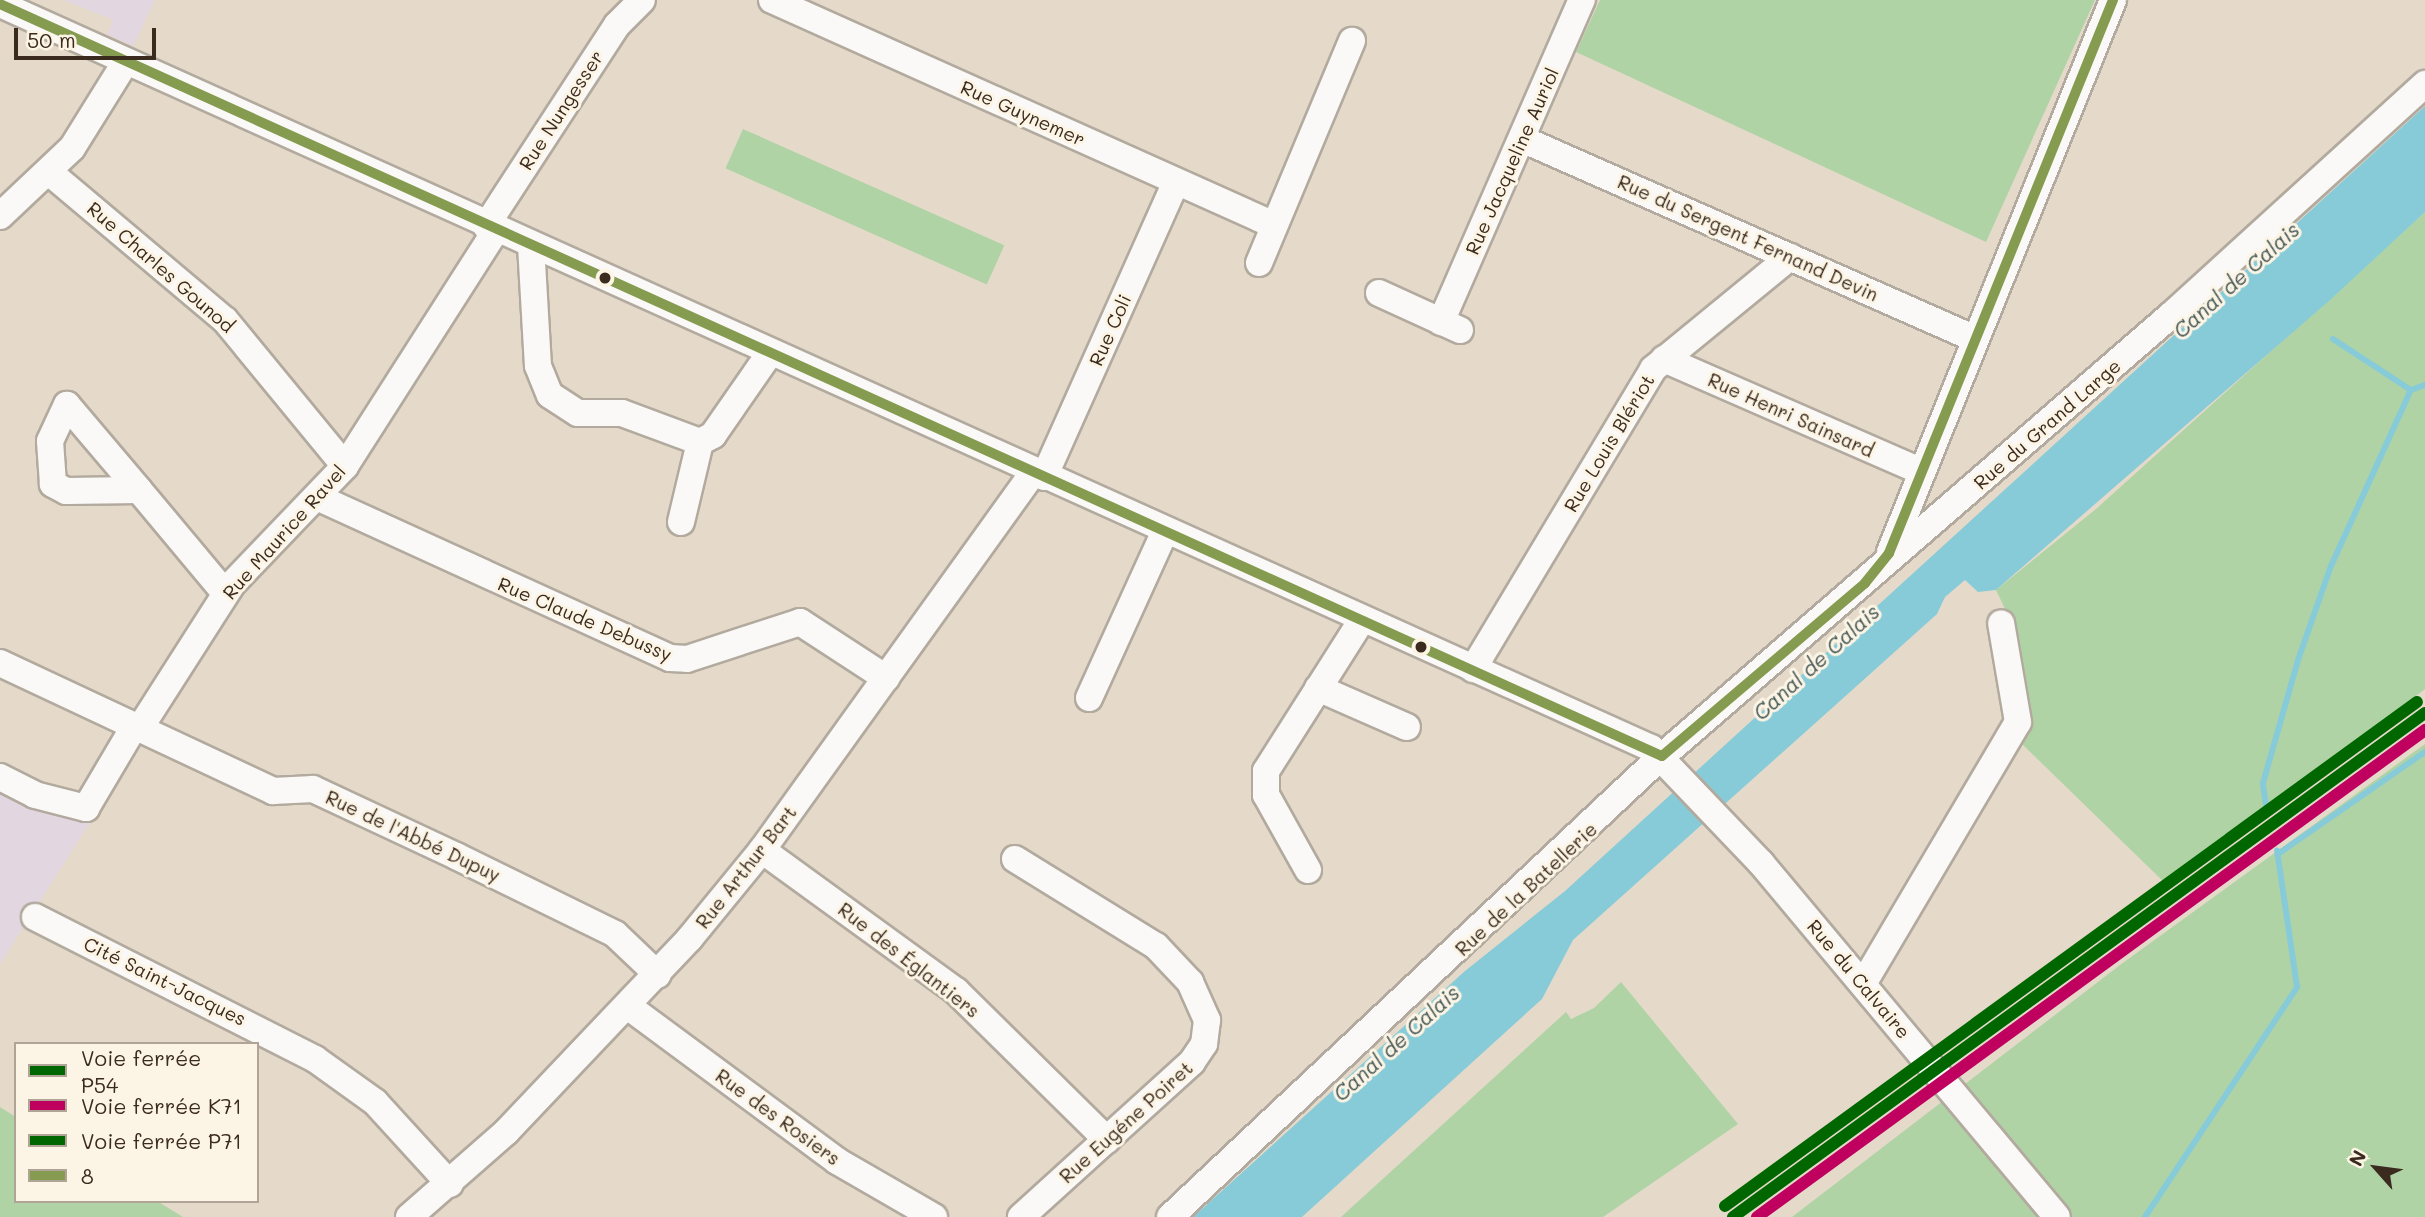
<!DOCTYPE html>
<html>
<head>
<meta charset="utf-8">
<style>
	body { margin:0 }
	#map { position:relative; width:2425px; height:1217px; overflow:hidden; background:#e5dac9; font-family:Mali,sans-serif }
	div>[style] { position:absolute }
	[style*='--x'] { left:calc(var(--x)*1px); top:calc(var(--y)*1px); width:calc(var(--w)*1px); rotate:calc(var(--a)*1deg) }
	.built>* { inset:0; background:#e2d7e1 }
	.green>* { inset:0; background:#b0d3a6; transform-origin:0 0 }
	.water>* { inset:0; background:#88cbd8 }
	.stream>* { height:6px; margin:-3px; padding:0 3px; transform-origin:3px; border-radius:3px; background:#88cbd8 }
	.roads { filter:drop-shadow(2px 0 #b2aa9e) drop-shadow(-2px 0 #b2aa9e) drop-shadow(0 2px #b2aa9e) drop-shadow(0 -2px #b2aa9e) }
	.minor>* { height:26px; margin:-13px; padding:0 13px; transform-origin:13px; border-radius:13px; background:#fbf9f7 }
	.bus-1>* { height:10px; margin:-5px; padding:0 5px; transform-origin:5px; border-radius:5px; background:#849b50 }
	.rail-1>* { height:12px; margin:-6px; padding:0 6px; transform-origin:6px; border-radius:6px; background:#060 }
	.rail-2>* { height:12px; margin:-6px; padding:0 6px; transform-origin:6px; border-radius:6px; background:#bf005f }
	.rail-3>* { height:12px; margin:-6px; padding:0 6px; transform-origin:6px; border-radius:6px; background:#060 }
	.dots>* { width:19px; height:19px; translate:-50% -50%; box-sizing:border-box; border:4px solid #fcf5e5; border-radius:50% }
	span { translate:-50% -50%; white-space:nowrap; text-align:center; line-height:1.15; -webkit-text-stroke:6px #fcf5e5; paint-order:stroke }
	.street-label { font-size:19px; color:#3b2a1e }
	.water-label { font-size:21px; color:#465858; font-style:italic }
	.legend { position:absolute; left:14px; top:1042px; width:245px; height:161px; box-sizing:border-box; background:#fcf5e5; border:2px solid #afa495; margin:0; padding:9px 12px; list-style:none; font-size:21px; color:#3b2a1e }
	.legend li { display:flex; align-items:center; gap:14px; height:35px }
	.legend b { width:35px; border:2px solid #afa495 }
	.north { position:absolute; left:2341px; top:1133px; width:70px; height:70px; -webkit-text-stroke:5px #fcf5e5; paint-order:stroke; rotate:298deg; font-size:19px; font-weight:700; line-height:28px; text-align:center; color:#3b2a1e }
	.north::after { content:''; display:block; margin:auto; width:24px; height:32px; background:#3b2a1e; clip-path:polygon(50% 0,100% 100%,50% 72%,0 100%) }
	.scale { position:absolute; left:14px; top:28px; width:142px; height:32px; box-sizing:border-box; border:4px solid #3b2a1e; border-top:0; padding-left:9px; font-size:21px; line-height:24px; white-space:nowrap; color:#3b2a1e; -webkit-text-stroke:5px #fcf5e5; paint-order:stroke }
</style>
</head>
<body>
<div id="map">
	<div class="built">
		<div style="clip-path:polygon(64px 0,155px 0,133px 46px,107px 34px,113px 20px)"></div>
		<div style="clip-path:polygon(0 767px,96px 813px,0 964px)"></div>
	</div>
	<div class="green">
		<div style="clip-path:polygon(1600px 0,2095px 0,1986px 242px,1576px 52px)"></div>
		<div style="left:743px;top:129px;width:286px;height:43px;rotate:24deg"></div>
		<div style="clip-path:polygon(2425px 212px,2425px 689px,2169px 887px,2021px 743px,2014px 628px,1996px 590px,2096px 509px)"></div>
		<div style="clip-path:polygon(2425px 744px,2425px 1217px,1792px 1217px,2120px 965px)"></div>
		<div style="clip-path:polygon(1621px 982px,1738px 1124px,1603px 1217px,1341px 1217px,1566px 1012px,1571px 1019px,1594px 1008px)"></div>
		<div style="clip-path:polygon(0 1107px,16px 1117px,16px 1201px,157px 1201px,183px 1217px,0 1217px)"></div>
	</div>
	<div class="water">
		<div style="clip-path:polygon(2425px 106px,2425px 212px,2330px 300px,1996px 590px,1978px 592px,1965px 580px,1945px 597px,1937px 614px,1573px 940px,1542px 999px,1302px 1217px,1193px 1217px,1465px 971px,1565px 891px)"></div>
	</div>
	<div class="stream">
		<div style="--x:2333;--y:339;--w:93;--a:33.2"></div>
		<div style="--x:2411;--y:390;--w:15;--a:-20"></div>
		<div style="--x:2267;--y:813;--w:30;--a:-98"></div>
		<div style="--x:2263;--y:783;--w:128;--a:-74.1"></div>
		<div style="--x:2298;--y:660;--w:100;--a:-70.7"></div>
		<div style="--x:2331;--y:566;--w:193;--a:-65.6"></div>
		<div style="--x:2278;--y:854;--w:179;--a:-34.8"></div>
		<div style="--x:2145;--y:1217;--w:276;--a:-56.5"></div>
		<div style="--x:2297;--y:987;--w:138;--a:-98.3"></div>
	</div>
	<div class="roads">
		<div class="minor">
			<div style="--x:772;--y:0;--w:550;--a:24.14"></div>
			<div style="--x:0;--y:4;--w:1811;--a:24.26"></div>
			<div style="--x:1651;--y:748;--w:159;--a:46.3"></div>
			<div style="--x:1761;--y:863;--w:461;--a:50.1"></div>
			<div style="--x:1522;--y:139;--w:493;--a:23.8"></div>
			<div style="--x:49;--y:172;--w:230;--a:40.1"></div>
			<div style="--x:225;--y:320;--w:189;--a:50.6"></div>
			<div style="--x:0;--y:216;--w:99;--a:-43.4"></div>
			<div style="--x:72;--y:148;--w:100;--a:-58.1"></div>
			<div style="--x:486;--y:226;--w:240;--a:-56.9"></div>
			<div style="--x:617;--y:25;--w:35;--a:-45"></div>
			<div style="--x:531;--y:245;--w:121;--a:86.7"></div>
			<div style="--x:538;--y:366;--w:31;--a:68"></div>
			<div style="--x:550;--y:395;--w:33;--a:33"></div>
			<div style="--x:578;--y:413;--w:44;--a:0"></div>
			<div style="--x:622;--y:413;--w:83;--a:20.4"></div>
			<div style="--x:1259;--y:263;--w:241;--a:-67.3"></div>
			<div style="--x:1379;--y:293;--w:89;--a:24.6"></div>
			<div style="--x:1441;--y:322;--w:352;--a:-66.4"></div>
			<div style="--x:1664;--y:359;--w:277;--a:23.6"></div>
			<div style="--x:700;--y:442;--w:15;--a:-28"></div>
			<div style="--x:713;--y:435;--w:100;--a:-55.2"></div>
			<div style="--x:1044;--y:477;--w:323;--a:-65.9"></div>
			<div style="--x:139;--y:490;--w:73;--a:179.2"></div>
			<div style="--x:66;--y:491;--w:15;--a:-152"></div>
			<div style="--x:53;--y:484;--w:43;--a:-94"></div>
			<div style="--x:50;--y:441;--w:40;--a:-65"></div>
			<div style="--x:67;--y:405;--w:111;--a:49.7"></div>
			<div style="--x:139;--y:490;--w:134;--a:50.1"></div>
			<div style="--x:319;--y:498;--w:386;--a:24.5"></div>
			<div style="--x:670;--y:658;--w:17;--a:3"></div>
			<div style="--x:687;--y:659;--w:119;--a:-18.1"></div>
			<div style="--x:800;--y:622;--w:103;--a:33.1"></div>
			<div style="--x:681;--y:522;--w:82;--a:-76.6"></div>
			<div style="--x:1890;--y:552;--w:595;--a:-68"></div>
			<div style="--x:0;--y:663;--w:302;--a:25.1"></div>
			<div style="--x:273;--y:791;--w:40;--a:-2.9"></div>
			<div style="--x:313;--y:789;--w:158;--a:25.1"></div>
			<div style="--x:456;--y:856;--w:177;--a:26.1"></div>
			<div style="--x:615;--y:934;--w:59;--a:43.6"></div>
			<div style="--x:1473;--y:669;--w:350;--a:-59"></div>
			<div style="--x:1653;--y:369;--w:177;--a:-39.3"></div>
			<div style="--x:1318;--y:688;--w:97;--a:23.7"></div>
			<div style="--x:1089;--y:698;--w:183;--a:-65.5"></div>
			<div style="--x:140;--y:728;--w:171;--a:-57.4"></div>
			<div style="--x:232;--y:584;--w:163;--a:-46.2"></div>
			<div style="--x:345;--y:466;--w:280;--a:-57.4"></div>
			<div style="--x:0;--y:777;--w:39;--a:27"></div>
			<div style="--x:35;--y:795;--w:53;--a:14.3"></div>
			<div style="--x:86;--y:808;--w:96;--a:-59.4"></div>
			<div style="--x:762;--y:850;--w:240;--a:36"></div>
			<div style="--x:956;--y:991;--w:212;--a:44.6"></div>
			<div style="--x:1015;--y:859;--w:166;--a:31.7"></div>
			<div style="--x:1156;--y:946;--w:50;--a:46.6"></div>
			<div style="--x:1190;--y:982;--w:42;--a:65.9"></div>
			<div style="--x:1207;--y:1020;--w:24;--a:97"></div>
			<div style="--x:1204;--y:1044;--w:22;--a:124"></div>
			<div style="--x:1192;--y:1062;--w:231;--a:137.8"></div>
			<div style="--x:1308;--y:870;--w:86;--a:-119.2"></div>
			<div style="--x:1266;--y:795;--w:24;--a:-90"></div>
			<div style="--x:1266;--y:771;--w:179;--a:-57.6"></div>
			<div style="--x:35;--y:917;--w:314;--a:26.9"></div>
			<div style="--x:315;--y:1059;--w:74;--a:35.6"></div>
			<div style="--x:375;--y:1102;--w:111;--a:47.6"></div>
			<div style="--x:1863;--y:984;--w:304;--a:-59.4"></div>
			<div style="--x:2018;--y:722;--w:100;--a:-99.7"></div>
			<div style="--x:629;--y:1007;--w:259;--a:36.5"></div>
			<div style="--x:837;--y:1161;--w:112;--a:30"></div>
			<div style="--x:409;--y:1217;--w:129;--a:-41.2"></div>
			<div style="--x:506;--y:1132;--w:267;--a:-46.5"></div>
			<div style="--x:690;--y:938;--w:114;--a:-50.7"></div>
			<div style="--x:762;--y:850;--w:464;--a:-54.3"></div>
			<div style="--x:1170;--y:1217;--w:661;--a:-43.16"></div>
			<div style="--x:1652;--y:765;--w:686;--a:-40.92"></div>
			<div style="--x:2170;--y:316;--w:345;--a:-42.3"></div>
		</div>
	</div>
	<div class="bus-1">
		<div style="--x:0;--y:4;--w:1824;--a:24.35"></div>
		<div style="--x:1662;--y:756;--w:267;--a:-40.4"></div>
		<div style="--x:1865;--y:583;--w:38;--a:-51"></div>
		<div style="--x:1889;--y:553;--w:597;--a:-67.95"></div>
	</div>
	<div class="rail-1">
		<div style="--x:1733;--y:1217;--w:856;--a:-36.07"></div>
	</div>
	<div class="rail-2">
		<div style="--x:1757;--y:1217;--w:827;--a:-36.09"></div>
	</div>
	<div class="rail-3">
		<div style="--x:1725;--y:1206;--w:856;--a:-36.07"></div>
	</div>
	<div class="dots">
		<div style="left:605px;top:278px;background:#3b2a1e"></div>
		<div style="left:1421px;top:647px;background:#3b2a1e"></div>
	</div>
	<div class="street-label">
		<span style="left:561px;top:110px;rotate:-57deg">Rue Nungesser</span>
		<span style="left:1023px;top:113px;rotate:24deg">Rue Guynemer</span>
		<span style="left:1512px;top:161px;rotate:-66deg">Rue Jacqueline Auriol</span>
		<span style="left:1748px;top:238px;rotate:24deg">Rue du Sergent Fernand Devin</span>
		<span style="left:161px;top:267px;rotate:41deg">Rue Charles Gounod</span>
		<span style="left:1110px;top:330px;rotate:-66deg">Rue Coli</span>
		<span style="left:1791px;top:415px;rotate:24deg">Rue Henri Sainsard</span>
		<span style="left:2047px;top:424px;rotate:-41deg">Rue du Grand Large</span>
		<span style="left:1609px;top:443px;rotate:-59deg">Rue Louis Blériot</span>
		<span style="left:284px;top:532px;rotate:-48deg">Rue Maurice Ravel</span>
		<span style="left:585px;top:619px;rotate:23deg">Rue Claude Debussy</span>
		<span style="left:413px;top:836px;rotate:25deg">Rue de l'Abbé Dupuy</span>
		<span style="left:746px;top:867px;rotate:-52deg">Rue Arthur Bart</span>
		<span style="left:1526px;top:889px;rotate:-43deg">Rue de la Batellerie</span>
		<span style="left:909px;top:960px;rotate:38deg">Rue des Églantiers</span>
		<span style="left:1859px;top:979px;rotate:50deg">Rue du Calvaire</span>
		<span style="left:165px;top:981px;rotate:26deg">Cité Saint-Jacques</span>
		<span style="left:778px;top:1117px;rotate:36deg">Rue des Rosiers</span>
		<span style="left:1126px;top:1122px;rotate:-42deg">Rue Eugéne Poiret</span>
	</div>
	<div class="water-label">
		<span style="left:2236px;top:280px;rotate:-42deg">Canal de Calais</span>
		<span style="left:1816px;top:662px;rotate:-42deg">Canal de Calais</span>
		<span style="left:1396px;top:1043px;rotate:-42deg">Canal de Calais</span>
	</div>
	<ul class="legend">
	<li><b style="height:9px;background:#060"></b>Voie ferrée P54</li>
	<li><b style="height:9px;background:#bf005f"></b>Voie ferrée K71</li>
	<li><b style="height:9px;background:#060"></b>Voie ferrée P71</li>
	<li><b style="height:9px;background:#849b50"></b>8</li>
	</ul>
	<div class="north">N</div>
	<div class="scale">50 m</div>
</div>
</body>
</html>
